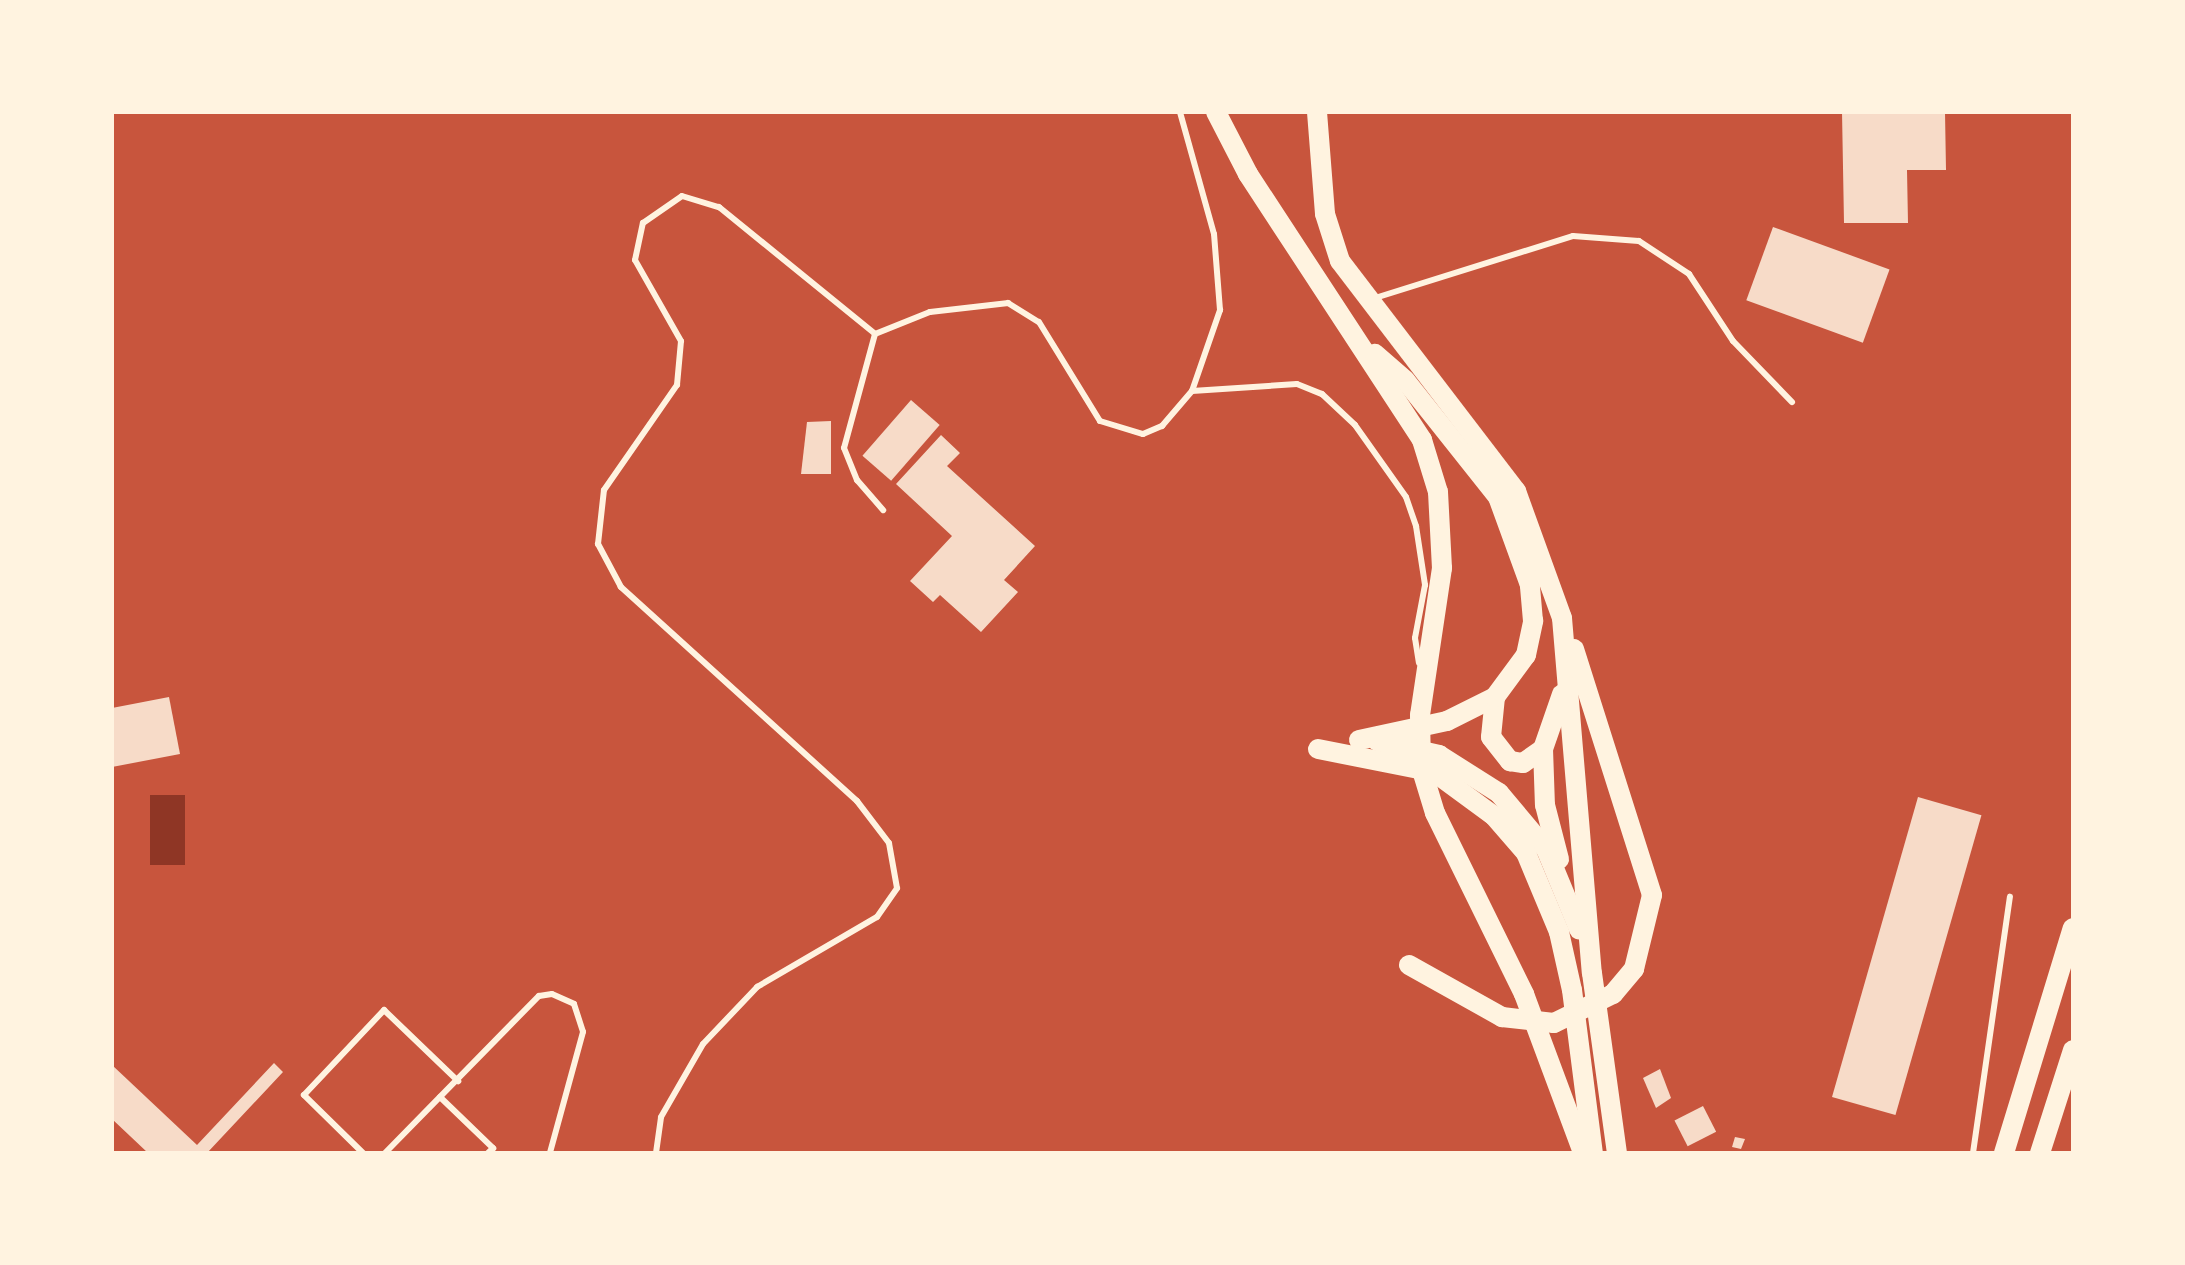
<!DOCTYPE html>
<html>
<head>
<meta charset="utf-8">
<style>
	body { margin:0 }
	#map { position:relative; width:2185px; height:1265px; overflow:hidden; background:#c8553d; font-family:"IBM Plex Serif",serif }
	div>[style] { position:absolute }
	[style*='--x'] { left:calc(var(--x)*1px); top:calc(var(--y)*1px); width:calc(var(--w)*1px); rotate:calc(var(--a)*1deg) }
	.water>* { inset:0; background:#8f3625; transform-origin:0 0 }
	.building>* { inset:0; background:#f7dbc8; transform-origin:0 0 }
	.service>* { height:6px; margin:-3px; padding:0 3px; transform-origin:3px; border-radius:3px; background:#fff3e0 }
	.primary>* { height:20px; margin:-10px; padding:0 10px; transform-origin:10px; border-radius:10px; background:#fff3e0 }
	span { translate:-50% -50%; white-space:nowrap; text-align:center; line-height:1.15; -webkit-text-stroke:6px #fff3e0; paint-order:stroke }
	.frame { position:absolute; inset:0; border:114px solid #fff3e0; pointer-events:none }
</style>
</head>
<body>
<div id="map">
	<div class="water">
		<div style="left:150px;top:795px;width:35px;height:70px"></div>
	</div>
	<div class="building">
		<div style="clip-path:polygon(1842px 112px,1945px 112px,1946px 170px,1907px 170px,1908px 223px,1844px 223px)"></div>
		<div style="left:1773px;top:227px;width:124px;height:78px;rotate:20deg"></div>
		<div style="left:911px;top:400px;width:38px;height:74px;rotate:41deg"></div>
		<div style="clip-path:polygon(831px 421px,831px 474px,801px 474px,807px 422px)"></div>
		<div style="clip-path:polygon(941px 435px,960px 453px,947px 466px,1035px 546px,1004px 580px,1018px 592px,981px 632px,940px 595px,933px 602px,910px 581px,952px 536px,896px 484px)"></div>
		<div style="clip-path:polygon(169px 697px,180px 754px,112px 767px,112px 708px)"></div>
		<div style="left:1918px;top:797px;width:66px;height:312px;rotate:16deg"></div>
		<div style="clip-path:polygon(274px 1063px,283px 1072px,207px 1153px,148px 1153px,112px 1119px,112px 1065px,197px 1145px)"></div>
		<div style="clip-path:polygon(1660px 1069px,1671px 1098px,1656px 1108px,1643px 1078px)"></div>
		<div style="left:1703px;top:1106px;width:29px;height:32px;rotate:63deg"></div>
		<div style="clip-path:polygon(1735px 1137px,1745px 1139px,1741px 1149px,1732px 1147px)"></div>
	</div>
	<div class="service">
		<div style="--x:1375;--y:298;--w:207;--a:-17.4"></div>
		<div style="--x:1573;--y:236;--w:66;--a:4.3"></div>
		<div style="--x:1639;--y:241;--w:60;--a:33.4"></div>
		<div style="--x:1689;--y:274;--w:80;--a:56.7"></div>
		<div style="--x:1733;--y:341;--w:85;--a:46"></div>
		<div style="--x:875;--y:334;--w:118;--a:105.2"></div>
		<div style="--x:844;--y:448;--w:35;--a:68"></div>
		<div style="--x:857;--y:480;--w:40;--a:49"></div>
		<div style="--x:1192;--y:391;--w:105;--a:-3.8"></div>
		<div style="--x:1297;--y:384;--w:27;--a:22"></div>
		<div style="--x:1322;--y:394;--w:45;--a:43.2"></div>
		<div style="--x:1355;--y:425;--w:88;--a:54.7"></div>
		<div style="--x:1406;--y:497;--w:31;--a:71"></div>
		<div style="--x:1416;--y:526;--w:60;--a:81.3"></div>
		<div style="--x:1425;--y:585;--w:54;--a:100.7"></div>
		<div style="--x:1415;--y:638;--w:25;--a:81"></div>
		<div style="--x:440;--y:1097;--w:74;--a:43.9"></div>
		<div style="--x:493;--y:1148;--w:7;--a:135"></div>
		<div style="--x:363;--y:1153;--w:83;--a:-135.5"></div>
		<div style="--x:304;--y:1095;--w:117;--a:-46.7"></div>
		<div style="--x:384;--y:1010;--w:103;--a:43.8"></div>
		<div style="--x:385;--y:1153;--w:220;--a:-45.6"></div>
		<div style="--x:539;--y:996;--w:13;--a:-9"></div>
		<div style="--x:552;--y:994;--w:24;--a:24"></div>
		<div style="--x:574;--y:1004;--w:29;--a:72"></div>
		<div style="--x:583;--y:1032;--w:125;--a:105.3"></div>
		<div style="--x:656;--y:1153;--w:36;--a:-82"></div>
		<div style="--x:661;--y:1117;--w:84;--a:-60.1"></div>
		<div style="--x:703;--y:1044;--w:79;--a:-46.5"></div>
		<div style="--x:757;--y:987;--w:139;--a:-30.3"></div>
		<div style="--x:877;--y:917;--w:35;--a:-55"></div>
		<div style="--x:897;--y:888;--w:46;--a:-100.1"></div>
		<div style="--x:889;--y:843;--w:53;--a:-127.3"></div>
		<div style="--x:857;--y:801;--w:319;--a:-137.8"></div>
		<div style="--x:621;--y:587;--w:49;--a:-118.1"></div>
		<div style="--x:598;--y:544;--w:54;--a:-83.7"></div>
		<div style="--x:604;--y:490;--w:128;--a:-55.2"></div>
		<div style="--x:677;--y:385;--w:44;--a:-84.8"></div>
		<div style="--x:681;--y:341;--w:93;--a:-119.6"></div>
		<div style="--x:635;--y:260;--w:38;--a:-78"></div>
		<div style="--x:643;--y:223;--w:47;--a:-34.7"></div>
		<div style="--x:682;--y:196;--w:39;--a:17"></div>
		<div style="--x:719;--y:207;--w:201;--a:39.1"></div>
		<div style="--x:875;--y:334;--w:59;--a:-21.8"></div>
		<div style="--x:930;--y:312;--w:79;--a:-6.6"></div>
		<div style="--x:1008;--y:303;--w:36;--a:32"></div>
		<div style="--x:1039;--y:322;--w:116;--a:58.4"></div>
		<div style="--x:1100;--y:421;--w:45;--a:16.8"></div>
		<div style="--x:1143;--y:434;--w:21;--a:-23"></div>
		<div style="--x:1162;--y:426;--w:46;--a:-49.4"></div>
		<div style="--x:1192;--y:391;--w:86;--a:-70.9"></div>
		<div style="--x:1220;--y:310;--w:76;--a:-94.5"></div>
		<div style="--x:1214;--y:234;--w:127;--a:-105.6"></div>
		<div style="--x:1973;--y:1153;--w:259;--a:-81.8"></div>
	</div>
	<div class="primary">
		<div style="--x:1216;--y:112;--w:70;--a:62.7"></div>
		<div style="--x:1248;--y:174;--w:318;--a:56.8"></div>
		<div style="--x:1422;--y:440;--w:54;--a:72.9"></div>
		<div style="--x:1438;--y:492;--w:76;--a:87"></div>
		<div style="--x:1442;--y:568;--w:149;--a:98.5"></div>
		<div style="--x:1420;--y:715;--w:52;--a:88.9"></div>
		<div style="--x:1421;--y:767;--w:48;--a:73.1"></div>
		<div style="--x:1435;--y:813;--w:202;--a:63.8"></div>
		<div style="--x:1524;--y:994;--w:170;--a:69.6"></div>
		<div style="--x:1317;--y:112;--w:102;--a:85.5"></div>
		<div style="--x:1325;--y:214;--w:49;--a:72.3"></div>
		<div style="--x:1340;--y:261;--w:290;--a:52.6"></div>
		<div style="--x:1516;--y:491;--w:135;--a:70.1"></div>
		<div style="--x:1562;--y:618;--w:356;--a:85.2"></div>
		<div style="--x:1592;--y:973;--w:182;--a:82.1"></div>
		<div style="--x:1495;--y:697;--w:40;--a:95.7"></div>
		<div style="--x:1491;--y:737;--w:31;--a:52"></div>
		<div style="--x:1510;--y:761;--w:13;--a:9"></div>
		<div style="--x:1523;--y:763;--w:24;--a:-35"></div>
		<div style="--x:1543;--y:749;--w:58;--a:-70.9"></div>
		<div style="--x:1359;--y:740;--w:90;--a:-12.2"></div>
		<div style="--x:1447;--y:721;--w:54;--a:-26.6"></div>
		<div style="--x:1495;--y:697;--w:52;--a:-53.6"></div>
		<div style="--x:1526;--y:655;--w:35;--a:-78"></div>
		<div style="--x:1533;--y:621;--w:36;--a:-95"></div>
		<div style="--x:1530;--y:585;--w:94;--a:-110"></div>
		<div style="--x:1498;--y:497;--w:149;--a:-128.5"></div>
		<div style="--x:1405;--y:380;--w:40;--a:-139"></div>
		<div style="--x:1377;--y:741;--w:64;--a:12.7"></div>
		<div style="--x:1439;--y:755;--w:71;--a:32.3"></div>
		<div style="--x:1499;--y:793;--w:73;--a:50"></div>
		<div style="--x:1546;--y:849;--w:87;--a:67.6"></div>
		<div style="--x:1318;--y:749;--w:118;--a:11.2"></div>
		<div style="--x:1434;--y:772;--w:74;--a:36.3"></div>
		<div style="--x:1494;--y:816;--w:49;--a:49.1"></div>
		<div style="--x:1526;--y:853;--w:86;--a:67.3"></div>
		<div style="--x:1559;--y:932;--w:59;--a:77.4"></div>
		<div style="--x:1572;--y:990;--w:164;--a:82.7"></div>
		<div style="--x:1543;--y:749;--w:56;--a:88"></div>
		<div style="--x:1545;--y:805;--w:56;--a:75.5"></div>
		<div style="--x:1409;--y:965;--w:107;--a:29.2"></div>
		<div style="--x:1502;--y:1017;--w:52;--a:6.6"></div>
		<div style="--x:1554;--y:1023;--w:66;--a:-26.2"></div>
		<div style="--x:1613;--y:994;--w:33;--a:-50"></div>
		<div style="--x:1634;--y:969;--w:76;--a:-76.3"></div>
		<div style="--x:1652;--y:895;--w:258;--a:-107.6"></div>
		<div style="--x:2004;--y:1153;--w:235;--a:-73"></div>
		<div style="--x:2040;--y:1153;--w:108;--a:-72.2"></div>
	</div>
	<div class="frame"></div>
</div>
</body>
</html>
